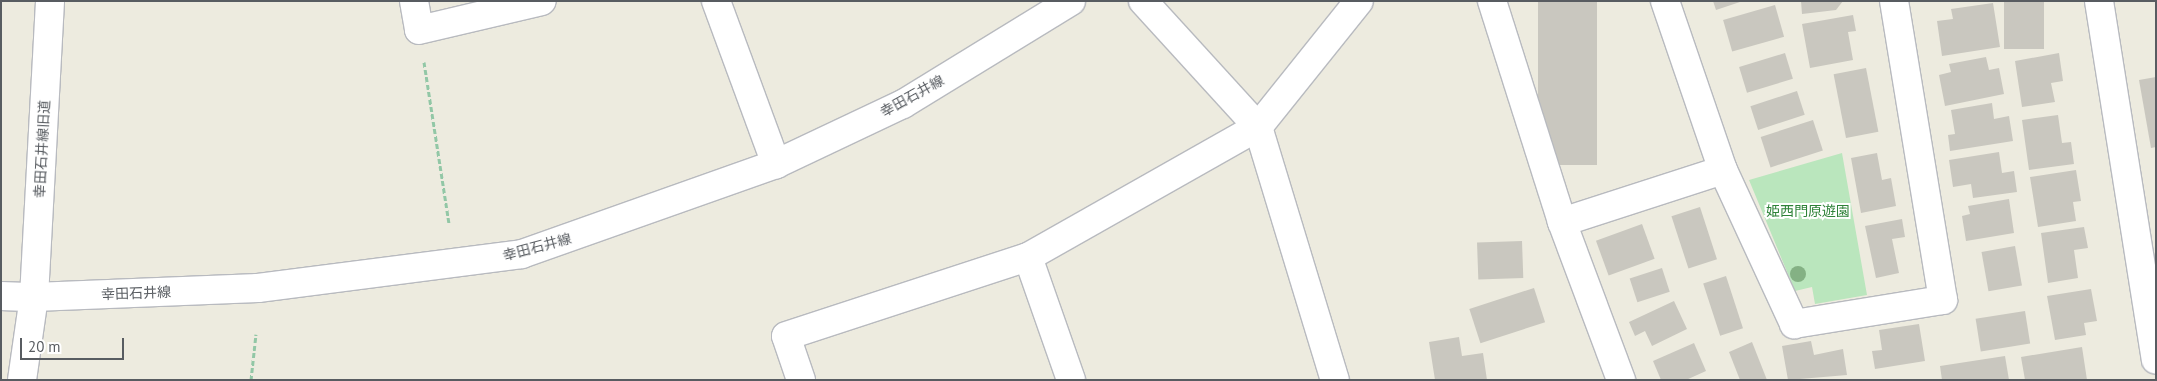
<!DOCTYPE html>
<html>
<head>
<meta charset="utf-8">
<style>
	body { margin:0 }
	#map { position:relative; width:2157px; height:381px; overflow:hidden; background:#edebdf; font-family:"PT Sans","Noto Sans JP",sans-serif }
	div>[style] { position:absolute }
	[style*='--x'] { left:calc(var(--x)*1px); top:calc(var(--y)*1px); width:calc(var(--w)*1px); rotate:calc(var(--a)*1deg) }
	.green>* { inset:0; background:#bae6bd }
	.building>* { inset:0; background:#c9c7bf; transform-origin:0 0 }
	.path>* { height:3px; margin-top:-1.5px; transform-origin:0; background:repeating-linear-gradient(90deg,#92c7a6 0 5px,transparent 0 7.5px) }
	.roads { filter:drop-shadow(1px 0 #b8babf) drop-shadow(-1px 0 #b8babf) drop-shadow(0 1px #b8babf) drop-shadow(0 -1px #b8babf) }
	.minor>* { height:28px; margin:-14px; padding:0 14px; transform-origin:14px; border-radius:14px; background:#fff }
	.tertiary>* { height:28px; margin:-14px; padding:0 14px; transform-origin:14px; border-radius:14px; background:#fff }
	.secondary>* { height:28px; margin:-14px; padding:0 14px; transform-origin:14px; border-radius:14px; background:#fff }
	.trees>* { width:16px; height:16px; margin:-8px; border-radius:50%; background:#84b184 }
	span { translate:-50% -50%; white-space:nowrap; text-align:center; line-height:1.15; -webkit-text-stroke:4px #fff; paint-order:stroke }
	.street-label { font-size:14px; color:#585c61 }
	.park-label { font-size:14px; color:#2f8239 }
	.frame { position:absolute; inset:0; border:2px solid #585c61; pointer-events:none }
	.scale { position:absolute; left:20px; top:338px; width:104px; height:22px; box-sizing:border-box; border:2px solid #585c61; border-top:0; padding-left:6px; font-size:15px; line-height:18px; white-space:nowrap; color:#585c61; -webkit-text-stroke:4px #fff; paint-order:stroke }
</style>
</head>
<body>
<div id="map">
	<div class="green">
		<div style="clip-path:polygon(1842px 153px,1867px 295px,1815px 304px,1812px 287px,1795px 291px,1749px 180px)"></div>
	</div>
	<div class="building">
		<div style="left:1538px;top:1px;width:59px;height:164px"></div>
		<div style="clip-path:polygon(1713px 1px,1740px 1px,1740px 2px,1716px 10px)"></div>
		<div style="clip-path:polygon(1801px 1px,1843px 1px,1836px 10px,1802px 14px)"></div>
		<div style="left:2004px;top:1px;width:40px;height:48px"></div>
		<div style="clip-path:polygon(1993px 3px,2000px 47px,1942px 56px,1937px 21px,1953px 19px,1951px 9px)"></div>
		<div style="left:1775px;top:5px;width:33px;height:54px;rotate:74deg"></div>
		<div style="clip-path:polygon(1853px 15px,1856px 31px,1848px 32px,1853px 60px,1810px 68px,1802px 24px)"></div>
		<div style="left:1785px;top:53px;width:27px;height:48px;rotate:73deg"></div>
		<div style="clip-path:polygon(2059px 53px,2063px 81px,2051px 83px,2055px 102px,2022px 107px,2015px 61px)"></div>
		<div style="clip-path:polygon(1986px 57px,1989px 70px,1999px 68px,2004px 94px,1945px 106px,1939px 75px,1951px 72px,1949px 64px)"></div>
		<div style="left:1866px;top:68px;width:65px;height:33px;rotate:79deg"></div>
		<div style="clip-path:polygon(2156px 77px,2156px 147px,2151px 148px,2139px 80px)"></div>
		<div style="left:1797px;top:91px;width:25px;height:49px;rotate:72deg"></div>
		<div style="clip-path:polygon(1992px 103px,1994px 119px,2009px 116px,2013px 141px,1950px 151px,1948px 135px,1955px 134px,1951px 110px)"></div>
		<div style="clip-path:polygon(2058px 115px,2062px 143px,2071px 142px,2074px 164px,2029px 170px,2022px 120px)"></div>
		<div style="left:1813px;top:120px;width:32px;height:55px;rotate:72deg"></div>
		<div style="clip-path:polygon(1999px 152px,2002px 173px,2014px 171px,2017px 192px,1973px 198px,1971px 184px,1953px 187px,1949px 160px)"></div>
		<div style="clip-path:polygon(1877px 153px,1882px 180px,1891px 178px,1896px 206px,1861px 213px,1851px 158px)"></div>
		<div style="clip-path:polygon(2076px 170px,2081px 201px,2073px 202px,2076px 221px,2038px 227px,2030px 177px)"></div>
		<div style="clip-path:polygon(2009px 199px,2014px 233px,1966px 241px,1962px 216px,1970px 214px,1968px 206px)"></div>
		<div style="left:1700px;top:207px;width:55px;height:30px;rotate:72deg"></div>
		<div style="clip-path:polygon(1902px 219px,1905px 237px,1892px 239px,1899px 273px,1876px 278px,1865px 226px)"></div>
		<div style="left:1642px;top:224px;width:37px;height:49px;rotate:70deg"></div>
		<div style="clip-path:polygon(2084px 227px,2088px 248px,2074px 250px,2078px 278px,2048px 283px,2041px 233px)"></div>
		<div style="left:1522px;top:241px;width:37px;height:45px;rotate:88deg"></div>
		<div style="left:2015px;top:246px;width:40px;height:34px;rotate:80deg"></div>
		<div style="left:1662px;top:268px;width:25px;height:34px;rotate:72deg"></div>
		<div style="left:1726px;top:276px;width:55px;height:24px;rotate:72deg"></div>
		<div style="left:1534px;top:288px;width:36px;height:68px;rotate:72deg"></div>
		<div style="clip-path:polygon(2091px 289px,2097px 321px,2084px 323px,2086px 335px,2055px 340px,2047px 296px)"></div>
		<div style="clip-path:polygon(1674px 301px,1687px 329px,1652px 346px,1645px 331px,1635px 336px,1629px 322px)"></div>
		<div style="left:2025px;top:311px;width:33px;height:50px;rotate:81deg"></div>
		<div style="clip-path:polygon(1919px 324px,1925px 361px,1875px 369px,1872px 351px,1882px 350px,1879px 330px)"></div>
		<div style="clip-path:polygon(1459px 337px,1462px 356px,1483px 353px,1487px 380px,1435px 380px,1429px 342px)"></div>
		<div style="clip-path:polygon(1811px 341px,1814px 355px,1843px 349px,1847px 375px,1788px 380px,1782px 346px)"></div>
		<div style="clip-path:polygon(1752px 342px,1767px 380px,1740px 380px,1729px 352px)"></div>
		<div style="clip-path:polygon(1694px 343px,1706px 371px,1686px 380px,1661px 380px,1653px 361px)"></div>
		<div style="clip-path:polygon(2082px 347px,2087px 380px,2025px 380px,2021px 357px)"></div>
		<div style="clip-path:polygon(2005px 356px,2009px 380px,1942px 380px,1940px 366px)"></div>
	</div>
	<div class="path">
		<div style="--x:424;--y:62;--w:164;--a:81.2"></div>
		<div style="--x:251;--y:380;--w:46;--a:-83.8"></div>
	</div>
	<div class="roads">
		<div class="minor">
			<div style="--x:414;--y:1;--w:29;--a:80"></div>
			<div style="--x:419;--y:30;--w:126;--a:-13.3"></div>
			<div style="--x:716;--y:1;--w:174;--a:69.8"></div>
			<div style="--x:1143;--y:1;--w:171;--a:47.6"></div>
			<div style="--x:1258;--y:127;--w:264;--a:73.1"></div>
			<div style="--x:1492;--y:1;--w:232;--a:72.4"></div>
			<div style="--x:1562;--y:222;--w:169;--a:69.5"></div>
			<div style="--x:1665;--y:1;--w:179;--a:71.1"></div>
			<div style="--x:1723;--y:170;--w:170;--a:65.2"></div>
			<div style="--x:1794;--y:324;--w:151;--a:-9.2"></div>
			<div style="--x:1943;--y:300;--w:303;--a:-99.3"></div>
			<div style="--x:2099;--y:1;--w:363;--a:81"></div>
			<div style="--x:1562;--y:222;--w:169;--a:-17.9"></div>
			<div style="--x:1028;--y:257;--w:130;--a:70.7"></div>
			<div style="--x:801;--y:380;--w:46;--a:-108.8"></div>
			<div style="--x:786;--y:336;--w:255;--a:-18.1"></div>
			<div style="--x:1028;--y:257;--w:264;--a:-29.5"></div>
			<div style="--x:1258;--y:127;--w:161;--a:-51.3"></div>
		</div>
		<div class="tertiary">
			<div style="--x:1;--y:296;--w:33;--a:2"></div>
			<div style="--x:34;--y:297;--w:296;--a:-86.9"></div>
		</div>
		<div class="secondary">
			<div style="--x:22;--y:380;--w:84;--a:-81.8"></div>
			<div style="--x:34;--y:297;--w:224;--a:-2.3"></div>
			<div style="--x:258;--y:288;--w:266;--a:-7.3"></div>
			<div style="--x:522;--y:254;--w:269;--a:-19.5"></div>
			<div style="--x:776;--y:164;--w:140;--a:-25.3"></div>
			<div style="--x:903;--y:104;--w:197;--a:-31.5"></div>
		</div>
	</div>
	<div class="trees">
		<div style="left:1798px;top:274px"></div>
	</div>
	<div class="street-label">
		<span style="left:912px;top:96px;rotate:-29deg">幸田石井線</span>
		<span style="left:42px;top:149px;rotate:-87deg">幸田石井線旧道</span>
		<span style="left:537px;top:247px;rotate:-15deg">幸田石井線</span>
		<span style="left:136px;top:293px;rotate:-2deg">幸田石井線</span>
	</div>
	<div class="park-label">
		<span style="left:1808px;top:211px">姫西門原遊園</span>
	</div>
	<div class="frame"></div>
	<div class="scale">20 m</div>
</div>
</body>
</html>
